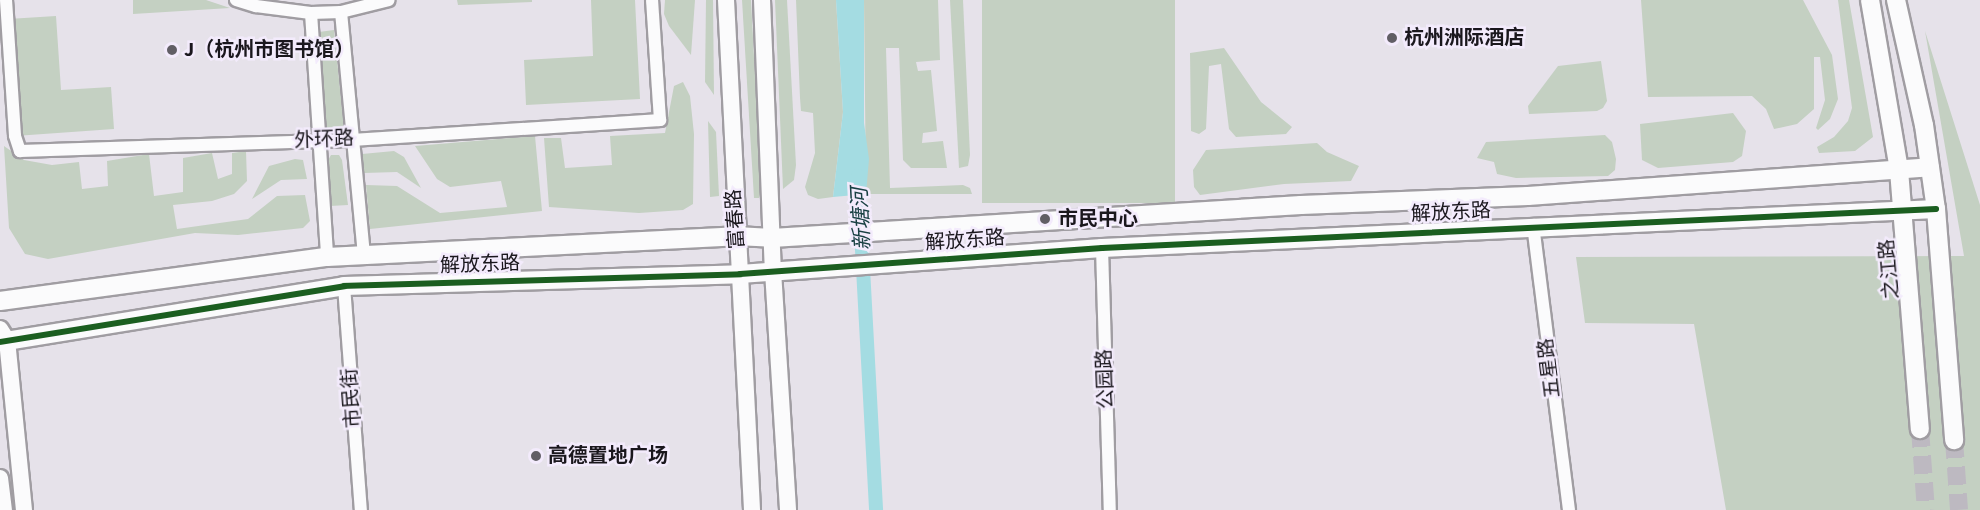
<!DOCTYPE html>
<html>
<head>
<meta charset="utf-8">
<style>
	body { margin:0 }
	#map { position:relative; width:1980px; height:510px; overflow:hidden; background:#e6e2ea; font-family:"Source Sans 3","Noto Sans SC",sans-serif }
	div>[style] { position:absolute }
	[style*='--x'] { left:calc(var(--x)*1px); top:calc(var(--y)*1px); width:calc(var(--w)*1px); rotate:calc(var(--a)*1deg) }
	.green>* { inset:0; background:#c4d0c2; transform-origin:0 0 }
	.water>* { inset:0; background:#a4dce2 }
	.canal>* { height:14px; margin:-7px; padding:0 7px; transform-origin:7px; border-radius:7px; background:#a4dce2 }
	.primary-tunnel>* { height:18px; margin-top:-9px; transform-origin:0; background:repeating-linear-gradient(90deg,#bdb9c1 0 18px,transparent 0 27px) }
	.roads { filter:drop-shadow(2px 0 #a09da2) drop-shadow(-2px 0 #a09da2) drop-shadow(0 2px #a09da2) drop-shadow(0 -2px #a09da2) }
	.minor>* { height:12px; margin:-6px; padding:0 6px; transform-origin:6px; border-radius:6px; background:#fbfbfc }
	.secondary>* { height:16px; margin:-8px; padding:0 8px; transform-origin:8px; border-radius:8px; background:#fbfbfc }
	.primary>* { height:18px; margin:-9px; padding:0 9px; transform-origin:9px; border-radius:9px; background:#fbfbfc }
	.cycleway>* { height:6px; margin:-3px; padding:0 3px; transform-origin:3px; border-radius:3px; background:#1b5e20 }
	.dots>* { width:16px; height:16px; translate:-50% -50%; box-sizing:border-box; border:3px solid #f3ebfc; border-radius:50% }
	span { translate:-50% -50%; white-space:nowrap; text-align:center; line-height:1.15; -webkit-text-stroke:5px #f3ebfc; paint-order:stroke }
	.poi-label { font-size:20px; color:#1a171d; font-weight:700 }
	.left { translate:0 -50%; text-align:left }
	.street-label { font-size:20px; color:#1a171d }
	.water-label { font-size:21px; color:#194043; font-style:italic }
</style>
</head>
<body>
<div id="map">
	<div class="green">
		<div style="clip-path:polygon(133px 0,206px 0,230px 8px,133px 14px)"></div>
		<div style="clip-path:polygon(457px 0,532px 0,532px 2px,458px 5px)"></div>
		<div style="clip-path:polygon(591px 0,635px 0,640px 99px,526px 105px,524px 60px,593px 56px)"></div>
		<div style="clip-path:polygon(665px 0,695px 0,691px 55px,669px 26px,664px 14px)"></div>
		<div style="clip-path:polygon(706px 0,713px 0,714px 95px,705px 82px)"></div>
		<div style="clip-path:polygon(742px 0,751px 0,761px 189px,759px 198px,754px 198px)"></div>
		<div style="clip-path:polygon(775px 0,787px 0,796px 165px,794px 180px,783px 189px)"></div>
		<div style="clip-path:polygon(796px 0,836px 0,843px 112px,833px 197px,818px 199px,808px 195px,805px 187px,815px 153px,813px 113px,801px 111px,800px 98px)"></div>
		<div style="clip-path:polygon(864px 0,938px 0,940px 60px,916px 62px,918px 71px,931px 70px,937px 131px,923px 133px,922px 143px,943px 141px,947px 168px,911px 168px,903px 160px,899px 48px,886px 48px,890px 188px,963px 185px,970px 188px,972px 194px,866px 194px)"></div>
		<div style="clip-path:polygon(950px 0,963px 0,970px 155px,968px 166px,959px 168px)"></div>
		<div style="left:982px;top:0;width:193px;height:203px"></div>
		<div style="clip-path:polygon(1641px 0,1803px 0,1832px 55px,1838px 99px,1830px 119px,1818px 130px,1816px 128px,1825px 100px,1820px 57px,1814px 57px,1814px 109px,1797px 124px,1774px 129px,1766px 109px,1752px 96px,1648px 97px)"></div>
		<div style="clip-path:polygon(1838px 0,1849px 0,1873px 137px,1855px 151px,1819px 153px,1817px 147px,1834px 137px,1848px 121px,1852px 108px)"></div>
		<div style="clip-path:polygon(56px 16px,61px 90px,111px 87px,114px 129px,15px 136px,8px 19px)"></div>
		<div style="clip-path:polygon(334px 30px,344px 128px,337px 133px,328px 132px,323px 126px,320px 63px,319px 32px)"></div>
		<div style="clip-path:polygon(1925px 31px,1980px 205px,1980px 510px,1726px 510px,1694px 324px,1585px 323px,1576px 257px,1964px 256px)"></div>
		<div style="clip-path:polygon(1224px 48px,1261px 102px,1292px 127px,1286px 134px,1236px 137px,1229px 129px,1221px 64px,1209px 66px,1206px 129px,1199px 134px,1191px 131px,1190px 53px)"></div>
		<div style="clip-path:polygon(1601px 61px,1607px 101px,1603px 108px,1597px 111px,1529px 114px,1528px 106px,1558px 66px)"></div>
		<div style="clip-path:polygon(683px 82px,690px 96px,694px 134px,693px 204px,683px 210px,639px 213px,549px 207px,544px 138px,561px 138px,565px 168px,612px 165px,610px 136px,665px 133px,674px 86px)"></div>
		<div style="clip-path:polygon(1733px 113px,1746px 131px,1742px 156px,1733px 162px,1658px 168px,1642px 160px,1640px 124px)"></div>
		<div style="clip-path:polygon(708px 121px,716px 132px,719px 196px,710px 197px)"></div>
		<div style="clip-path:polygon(1605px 135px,1612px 142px,1616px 159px,1615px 170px,1608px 176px,1516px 178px,1497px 174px,1494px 162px,1477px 158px,1486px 142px)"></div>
		<div style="clip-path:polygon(535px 136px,542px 211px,370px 229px,366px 185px,397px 186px,440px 213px,507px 207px,501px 181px,450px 187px,437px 179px,415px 146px)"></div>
		<div style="clip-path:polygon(1317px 143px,1327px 152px,1359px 166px,1351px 181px,1284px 184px,1200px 195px,1194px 187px,1193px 170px,1206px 150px)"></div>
		<div style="clip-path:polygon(4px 146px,24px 160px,52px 165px,79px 162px,82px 189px,108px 186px,107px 161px,149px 154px,154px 196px,183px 192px,183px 158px,212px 153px,218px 179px,232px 174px,232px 153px,246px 151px,247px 181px,234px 194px,212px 201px,173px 205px,177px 229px,248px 219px,277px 196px,305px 195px,310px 221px,303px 228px,238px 235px,195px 233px,48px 259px,25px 254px,9px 228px)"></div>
		<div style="clip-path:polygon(394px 151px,404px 157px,421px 188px,397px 172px,364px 173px,362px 154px)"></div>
		<div style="clip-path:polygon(331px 155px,339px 155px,342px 160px,348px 205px,330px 206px,327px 162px)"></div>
		<div style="clip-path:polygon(295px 159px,303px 160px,307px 179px,281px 180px,252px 199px,269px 166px)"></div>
	</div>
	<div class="water">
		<div style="clip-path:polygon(836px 0,864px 0,864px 123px,869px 159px,866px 194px,833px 197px,843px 112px)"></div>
	</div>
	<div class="canal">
		<div style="--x:858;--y:176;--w:334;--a:86.9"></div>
	</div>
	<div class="primary-tunnel">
		<div style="--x:1920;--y:429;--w:81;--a:85.8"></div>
		<div style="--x:1954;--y:440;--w:70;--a:85.9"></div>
	</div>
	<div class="roads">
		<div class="minor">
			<div style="--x:6;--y:0;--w:136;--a:86.2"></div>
			<div style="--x:15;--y:136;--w:16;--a:72"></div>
			<div style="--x:20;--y:151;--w:332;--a:-1.9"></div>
			<div style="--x:352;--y:140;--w:309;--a:-3.7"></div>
			<div style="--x:660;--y:120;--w:120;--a:-93.8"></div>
			<div style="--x:236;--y:0;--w:21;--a:17"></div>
			<div style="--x:256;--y:6;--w:55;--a:7.3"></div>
			<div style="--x:311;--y:13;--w:30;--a:-2"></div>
			<div style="--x:341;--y:12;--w:49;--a:-14"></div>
			<div style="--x:341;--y:12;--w:245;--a:84.6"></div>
			<div style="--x:311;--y:13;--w:245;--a:86.2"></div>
			<div style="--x:1533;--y:225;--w:287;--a:82.8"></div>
			<div style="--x:1102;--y:248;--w:262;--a:88.3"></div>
			<div style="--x:344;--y:286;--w:225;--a:85.7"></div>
		</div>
		<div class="secondary">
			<div style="--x:726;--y:0;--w:511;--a:87.08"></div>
			<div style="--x:762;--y:0;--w:271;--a:87.7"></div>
			<div style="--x:773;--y:271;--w:239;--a:86.4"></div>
			<div style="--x:0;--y:329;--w:13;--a:58"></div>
			<div style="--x:7;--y:340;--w:171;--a:84.3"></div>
			<div style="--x:0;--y:478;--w:32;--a:83"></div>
		</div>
		<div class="primary">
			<div style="--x:1870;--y:0;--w:172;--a:80.3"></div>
			<div style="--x:1899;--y:170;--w:260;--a:85.4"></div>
			<div style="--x:1896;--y:0;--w:128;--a:77.4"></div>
			<div style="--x:1924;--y:125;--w:85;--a:81.9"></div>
			<div style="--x:1936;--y:209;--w:232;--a:85.5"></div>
			<div style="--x:0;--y:301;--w:330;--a:-7.7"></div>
			<div style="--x:327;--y:257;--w:410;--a:-2.9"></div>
			<div style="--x:736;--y:236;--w:36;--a:3"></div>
			<div style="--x:772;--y:238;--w:530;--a:-3.57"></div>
			<div style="--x:1301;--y:205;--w:227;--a:-2.3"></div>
			<div style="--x:1528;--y:196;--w:403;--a:-4.1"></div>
			<div style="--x:0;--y:342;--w:349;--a:-9.2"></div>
			<div style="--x:344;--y:286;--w:396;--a:-1.7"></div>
			<div style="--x:740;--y:274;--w:363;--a:-4.1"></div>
			<div style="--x:1102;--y:248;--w:835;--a:-2.68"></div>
		</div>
	</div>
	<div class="cycleway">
		<div style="--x:0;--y:342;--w:349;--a:-9.2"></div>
		<div style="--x:344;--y:286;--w:396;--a:-1.7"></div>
		<div style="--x:740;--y:274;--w:363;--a:-4.1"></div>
		<div style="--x:1102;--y:248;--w:835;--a:-2.68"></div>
	</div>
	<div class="dots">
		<div style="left:1392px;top:38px;background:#615e65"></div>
		<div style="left:172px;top:50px;background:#615e65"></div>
		<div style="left:1045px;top:219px;background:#615e65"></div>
		<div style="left:536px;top:456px;background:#615e65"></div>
	</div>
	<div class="poi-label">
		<span class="left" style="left:1404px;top:38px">杭州洲际酒店</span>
		<span class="left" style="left:184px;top:50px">J（杭州市图书馆）</span>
		<span class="left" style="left:1058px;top:219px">市民中心</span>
		<span class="left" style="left:548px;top:456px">高德置地广场</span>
	</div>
	<div class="street-label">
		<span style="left:324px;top:140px;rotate:-2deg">外环路</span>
		<span style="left:1451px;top:213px;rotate:-3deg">解放东路</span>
		<span style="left:736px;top:219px;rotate:-94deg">富春路</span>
		<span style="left:965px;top:241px;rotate:-4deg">解放东路</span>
		<span style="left:480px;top:265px;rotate:-2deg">解放东路</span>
		<span style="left:1890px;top:269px;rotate:-95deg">之江路</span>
		<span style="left:1550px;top:368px;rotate:-97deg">五星路</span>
		<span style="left:1106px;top:379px;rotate:-92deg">公园路</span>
		<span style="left:352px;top:398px;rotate:-94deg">市民街</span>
	</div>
	<div class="water-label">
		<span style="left:861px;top:219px;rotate:-93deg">新塘河</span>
	</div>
</div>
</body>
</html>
